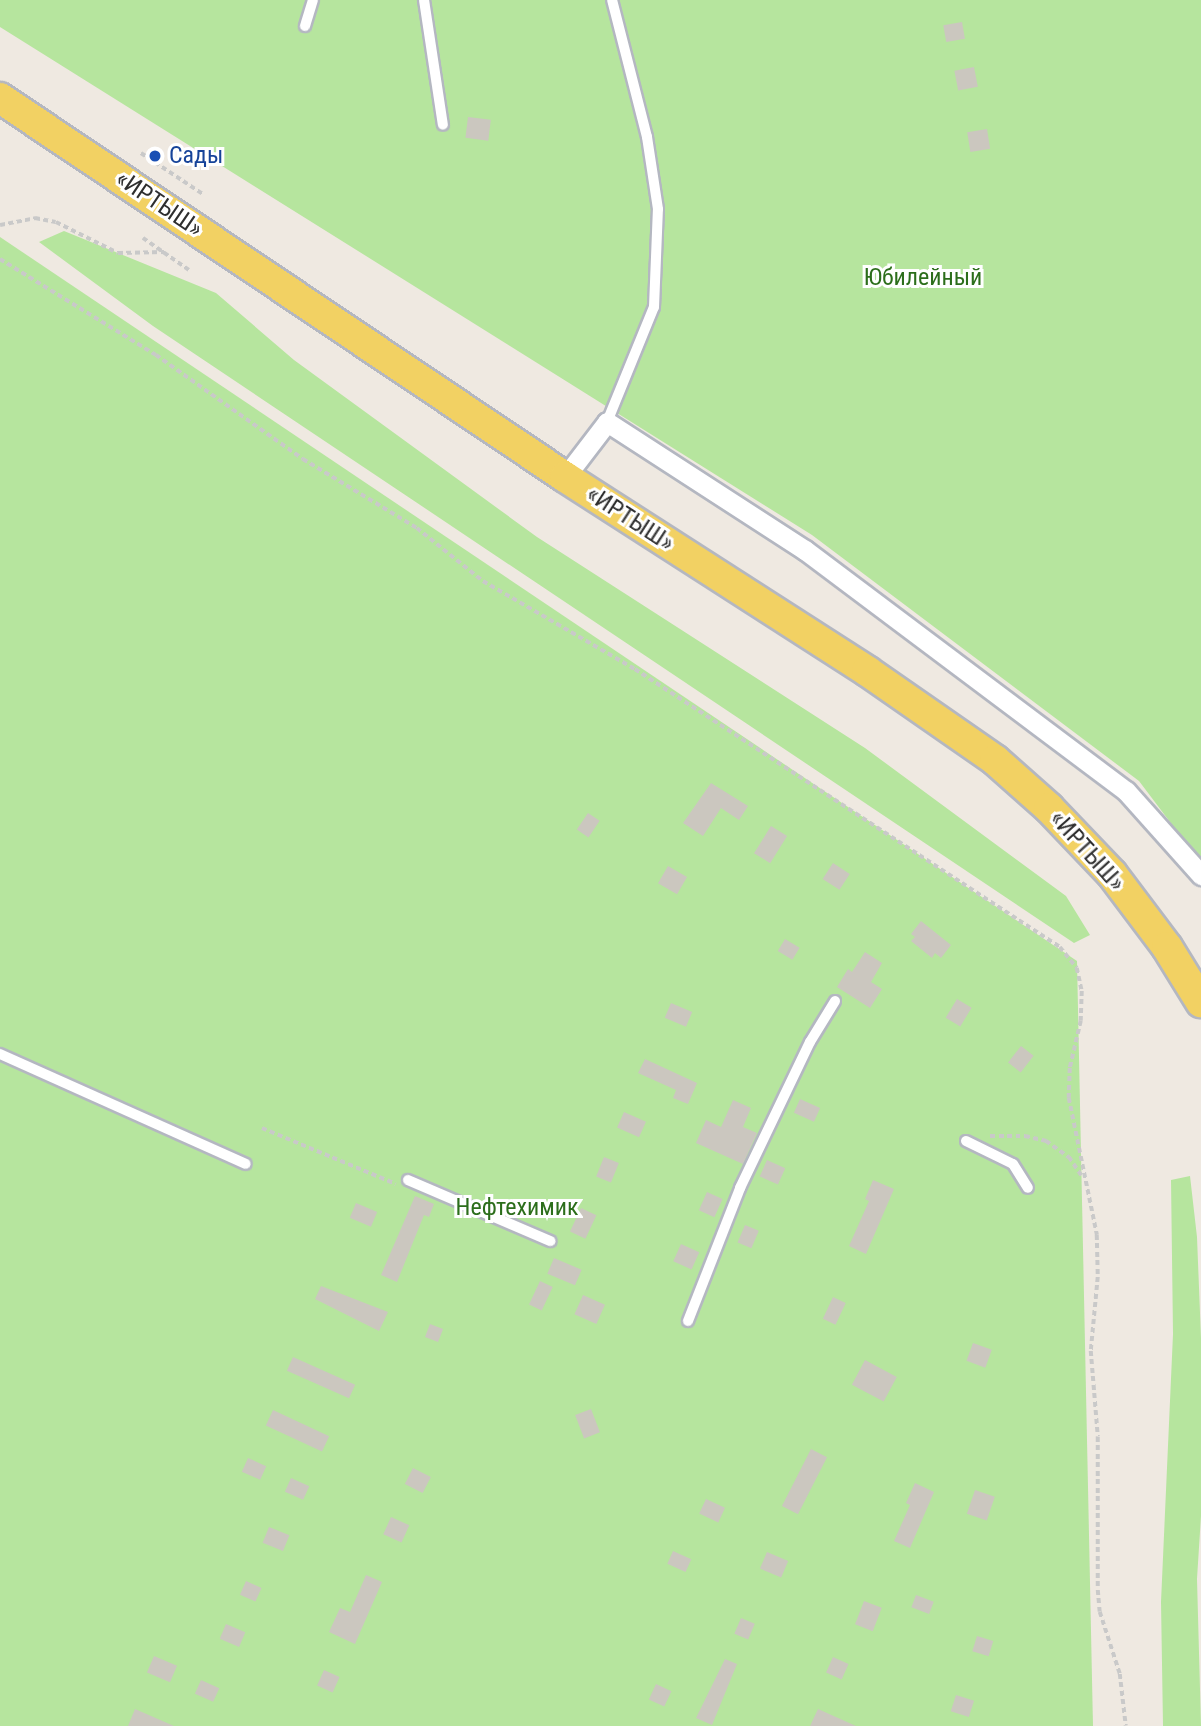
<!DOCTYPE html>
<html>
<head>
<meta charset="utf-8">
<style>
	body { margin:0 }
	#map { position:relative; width:1201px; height:1726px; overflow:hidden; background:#efe9e1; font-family:"Roboto Condensed",sans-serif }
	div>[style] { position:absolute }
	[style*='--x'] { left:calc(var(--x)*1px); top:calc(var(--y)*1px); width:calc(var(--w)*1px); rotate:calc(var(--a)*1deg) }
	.green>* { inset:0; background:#b6e59e }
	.building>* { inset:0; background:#cbc7bf; transform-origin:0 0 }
	.path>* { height:3.5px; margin-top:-1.75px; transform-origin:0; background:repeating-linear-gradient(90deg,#c9c9c9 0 5px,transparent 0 8.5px) }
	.roads { filter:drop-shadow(2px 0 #b4b7c1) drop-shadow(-2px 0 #b4b7c1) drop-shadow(0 2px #b4b7c1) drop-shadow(0 -2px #b4b7c1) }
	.service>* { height:10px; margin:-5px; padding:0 5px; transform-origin:5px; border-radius:5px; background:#fff }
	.minor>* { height:19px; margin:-9.5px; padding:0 9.5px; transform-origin:9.5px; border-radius:9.5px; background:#fff }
	.primary>* { height:30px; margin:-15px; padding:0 15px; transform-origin:15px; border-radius:15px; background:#f2d163 }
	.dots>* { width:19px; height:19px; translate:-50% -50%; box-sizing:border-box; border:4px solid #fff; border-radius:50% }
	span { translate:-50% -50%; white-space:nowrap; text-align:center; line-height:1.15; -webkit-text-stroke:6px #fff; paint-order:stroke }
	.transit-label { font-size:24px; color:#164399 }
	.left { translate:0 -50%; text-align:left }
	.street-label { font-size:24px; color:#2e2e2e }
	.park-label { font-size:24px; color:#2c6e1b }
</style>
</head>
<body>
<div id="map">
	<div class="green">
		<div style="clip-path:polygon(0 0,1201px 0,1201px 863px,1139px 781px,812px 535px,0 27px)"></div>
		<div style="clip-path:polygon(64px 231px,216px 293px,294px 360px,537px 537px,865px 748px,1066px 896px,1090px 935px,1074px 943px,153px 326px,39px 242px)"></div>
		<div style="clip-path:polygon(0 237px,1077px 961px,1093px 1726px,0 1726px)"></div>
		<div style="clip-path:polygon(1190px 1176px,1197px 1237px,1201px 1338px,1201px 1516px,1197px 1579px,1201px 1726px,1163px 1726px,1161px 1602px,1173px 1334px,1171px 1180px)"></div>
	</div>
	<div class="building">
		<div style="left:962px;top:22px;width:17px;height:19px;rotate:80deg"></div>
		<div style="left:974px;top:67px;width:20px;height:20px;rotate:79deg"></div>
		<div style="left:468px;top:117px;width:23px;height:21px;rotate:7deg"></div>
		<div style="left:987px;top:129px;width:20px;height:20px;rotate:81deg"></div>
		<div style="clip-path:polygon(711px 783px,748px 806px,739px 820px,721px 808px,703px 836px,683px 823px)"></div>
		<div style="left:588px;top:813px;width:14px;height:20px;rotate:34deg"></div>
		<div style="left:771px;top:826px;width:19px;height:32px;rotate:32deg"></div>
		<div style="left:833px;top:863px;width:20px;height:19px;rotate:33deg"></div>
		<div style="left:668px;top:866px;width:22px;height:20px;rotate:30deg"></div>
		<div style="clip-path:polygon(921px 921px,951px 945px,941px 958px,935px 953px,932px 958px,911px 941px,915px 937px,911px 934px)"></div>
		<div style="left:785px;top:939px;width:17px;height:14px;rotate:31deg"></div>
		<div style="clip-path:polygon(865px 952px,882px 963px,871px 982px,882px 989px,870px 1008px,837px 987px,848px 969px,852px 972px)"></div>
		<div style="left:957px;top:999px;width:17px;height:22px;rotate:31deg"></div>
		<div style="left:671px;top:1003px;width:23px;height:16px;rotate:23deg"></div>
		<div style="left:1021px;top:1046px;width:16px;height:21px;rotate:38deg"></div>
		<div style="clip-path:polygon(645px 1059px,697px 1083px,688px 1104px,673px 1098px,676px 1090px,638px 1073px)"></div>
		<div style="left:800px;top:1099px;width:22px;height:15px;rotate:24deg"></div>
		<div style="clip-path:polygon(733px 1100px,751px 1108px,743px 1127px,757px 1133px,743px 1164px,696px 1143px,706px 1120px,721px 1127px)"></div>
		<div style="left:624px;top:1112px;width:24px;height:17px;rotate:24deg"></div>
		<div style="left:604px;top:1157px;width:16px;height:21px;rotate:22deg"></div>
		<div style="left:767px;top:1160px;width:20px;height:18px;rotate:24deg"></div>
		<div style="clip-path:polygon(873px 1180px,894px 1189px,866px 1254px,849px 1246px,869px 1201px,865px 1199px)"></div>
		<div style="left:707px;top:1192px;width:17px;height:20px;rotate:24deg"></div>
		<div style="clip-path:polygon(415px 1196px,434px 1204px,429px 1217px,424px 1215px,397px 1282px,381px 1275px)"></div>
		<div style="left:356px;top:1203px;width:23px;height:16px;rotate:23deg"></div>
		<div style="left:581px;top:1208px;width:17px;height:26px;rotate:25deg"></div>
		<div style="left:745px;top:1225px;width:15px;height:19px;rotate:23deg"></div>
		<div style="left:681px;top:1244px;width:20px;height:19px;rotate:24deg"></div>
		<div style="left:554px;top:1258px;width:30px;height:17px;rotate:23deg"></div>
		<div style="left:540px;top:1281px;width:14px;height:26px;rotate:25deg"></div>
		<div style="clip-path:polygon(321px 1286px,388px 1312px,379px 1331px,315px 1299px)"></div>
		<div style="left:583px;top:1295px;width:24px;height:21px;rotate:24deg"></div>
		<div style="left:833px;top:1297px;width:14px;height:24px;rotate:25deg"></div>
		<div style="left:430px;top:1324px;width:14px;height:14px;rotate:21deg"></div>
		<div style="left:973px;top:1343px;width:20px;height:19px;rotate:20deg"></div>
		<div style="left:293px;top:1357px;width:68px;height:15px;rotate:24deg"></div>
		<div style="left:865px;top:1360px;width:36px;height:28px;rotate:28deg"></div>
		<div style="left:591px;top:1409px;width:25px;height:17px;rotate:69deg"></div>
		<div style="left:273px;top:1410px;width:62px;height:17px;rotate:25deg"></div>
		<div style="left:811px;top:1449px;width:18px;height:64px;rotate:27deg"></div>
		<div style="left:248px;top:1458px;width:20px;height:15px;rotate:24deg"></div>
		<div style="left:413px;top:1468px;width:20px;height:18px;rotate:27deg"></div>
		<div style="left:291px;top:1478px;width:20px;height:15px;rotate:24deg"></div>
		<div style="clip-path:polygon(915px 1483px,934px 1492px,910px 1548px,894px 1541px,910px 1505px,906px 1503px)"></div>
		<div style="left:975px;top:1490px;width:21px;height:25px;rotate:19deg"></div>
		<div style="left:706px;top:1499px;width:21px;height:16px;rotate:25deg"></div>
		<div style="left:391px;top:1517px;width:20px;height:19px;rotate:24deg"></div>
		<div style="left:269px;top:1527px;width:22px;height:17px;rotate:22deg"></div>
		<div style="left:673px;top:1551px;width:20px;height:14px;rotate:24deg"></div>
		<div style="left:767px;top:1552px;width:23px;height:18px;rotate:23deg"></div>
		<div style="clip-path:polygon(366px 1575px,382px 1582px,355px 1644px,329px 1632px,340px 1608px,350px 1612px)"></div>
		<div style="left:246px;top:1581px;width:17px;height:15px;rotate:24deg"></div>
		<div style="left:916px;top:1595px;width:19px;height:13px;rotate:21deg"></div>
		<div style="left:864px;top:1601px;width:19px;height:25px;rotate:21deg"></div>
		<div style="left:741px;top:1618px;width:15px;height:17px;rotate:23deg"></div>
		<div style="left:226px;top:1624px;width:21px;height:16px;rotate:23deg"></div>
		<div style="left:977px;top:1636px;width:17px;height:16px;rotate:17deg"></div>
		<div style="left:154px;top:1656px;width:25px;height:18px;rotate:23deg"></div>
		<div style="left:833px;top:1657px;width:17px;height:17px;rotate:24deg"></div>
		<div style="clip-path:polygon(725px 1659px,737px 1664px,712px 1725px,696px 1718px)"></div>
		<div style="left:324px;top:1670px;width:17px;height:17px;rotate:24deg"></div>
		<div style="left:201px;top:1680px;width:20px;height:15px;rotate:24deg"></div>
		<div style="left:656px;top:1684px;width:17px;height:17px;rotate:25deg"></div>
		<div style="left:956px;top:1695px;width:19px;height:17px;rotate:18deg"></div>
		<div style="clip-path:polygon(135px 1709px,174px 1726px,128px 1726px)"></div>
		<div style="clip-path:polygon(818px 1709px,856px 1726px,810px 1726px)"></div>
	</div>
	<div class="path">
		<div style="--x:141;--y:153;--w:74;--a:33.5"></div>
		<div style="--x:0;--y:225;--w:36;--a:-11"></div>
		<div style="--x:35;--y:218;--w:21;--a:11"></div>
		<div style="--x:56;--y:222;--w:69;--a:26.6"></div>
		<div style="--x:118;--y:253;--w:46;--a:-1.2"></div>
		<div style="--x:143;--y:238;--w:56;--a:34.8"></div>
		<div style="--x:0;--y:259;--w:183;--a:31.6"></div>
		<div style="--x:156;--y:355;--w:180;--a:35.3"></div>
		<div style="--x:303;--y:459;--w:133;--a:31.2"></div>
		<div style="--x:417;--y:528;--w:85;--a:38.8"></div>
		<div style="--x:483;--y:581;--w:176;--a:30.1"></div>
		<div style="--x:635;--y:669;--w:508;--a:33.19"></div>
		<div style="--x:1060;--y:947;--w:27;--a:51"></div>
		<div style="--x:1077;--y:968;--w:24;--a:78"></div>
		<div style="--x:1082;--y:991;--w:30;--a:92"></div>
		<div style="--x:1081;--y:1021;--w:48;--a:103.2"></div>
		<div style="--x:1070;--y:1068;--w:30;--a:92"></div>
		<div style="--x:1069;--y:1098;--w:140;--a:78.4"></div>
		<div style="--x:1097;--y:1235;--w:42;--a:88.6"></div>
		<div style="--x:1098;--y:1277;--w:74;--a:95.4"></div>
		<div style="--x:1091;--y:1351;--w:86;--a:85.3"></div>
		<div style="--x:1098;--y:1437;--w:153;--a:90"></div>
		<div style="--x:1098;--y:1590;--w:22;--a:85"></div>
		<div style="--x:1100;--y:1612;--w:65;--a:72.1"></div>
		<div style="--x:1120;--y:1674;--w:52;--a:83.4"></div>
		<div style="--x:262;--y:1128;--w:145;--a:22.7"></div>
		<div style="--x:990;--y:1136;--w:35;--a:0"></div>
		<div style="--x:1025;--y:1136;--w:22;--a:13"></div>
		<div style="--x:1046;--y:1141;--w:28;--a:35"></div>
		<div style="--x:1069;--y:1157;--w:23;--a:56"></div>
	</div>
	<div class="roads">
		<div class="service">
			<div style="--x:424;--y:0;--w:126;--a:81.4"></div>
			<div style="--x:305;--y:26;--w:27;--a:-73"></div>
			<div style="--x:607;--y:422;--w:124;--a:-67.8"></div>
			<div style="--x:654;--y:307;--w:98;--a:-87.7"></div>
			<div style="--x:658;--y:209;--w:73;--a:-98.7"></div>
			<div style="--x:647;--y:137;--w:141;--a:-104.3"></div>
			<div style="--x:0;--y:1054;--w:269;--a:24.1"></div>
			<div style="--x:966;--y:1141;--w:52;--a:26.1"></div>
			<div style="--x:1013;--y:1164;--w:28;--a:58"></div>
			<div style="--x:408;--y:1180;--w:155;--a:23.2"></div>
			<div style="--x:688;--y:1321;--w:143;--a:-68.6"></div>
			<div style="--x:740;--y:1188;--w:162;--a:-64.4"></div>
			<div style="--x:810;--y:1042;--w:48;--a:-58.6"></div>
		</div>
		<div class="minor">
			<div style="--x:565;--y:477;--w:69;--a:-52.6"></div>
			<div style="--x:607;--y:422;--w:236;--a:32.9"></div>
			<div style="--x:805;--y:550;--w:401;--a:36.9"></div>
			<div style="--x:1126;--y:791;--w:113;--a:48.2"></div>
		</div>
		<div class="primary">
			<div style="--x:0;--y:98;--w:680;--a:33.85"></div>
			<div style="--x:565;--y:477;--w:359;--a:32.7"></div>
			<div style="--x:867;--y:671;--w:156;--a:34.8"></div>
			<div style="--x:995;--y:760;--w:72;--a:41.6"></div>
			<div style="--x:1049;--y:808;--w:91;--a:46.3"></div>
			<div style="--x:1112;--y:874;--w:91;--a:53"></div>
			<div style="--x:1167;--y:947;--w:65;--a:58.3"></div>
		</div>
	</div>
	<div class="dots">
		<div style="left:155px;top:156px;background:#1a4fb4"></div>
	</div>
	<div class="transit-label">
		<span class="left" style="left:169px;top:156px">Сады</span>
	</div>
	<div class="street-label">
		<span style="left:159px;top:204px;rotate:34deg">«ИРТЫШ»</span>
		<span style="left:630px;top:519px;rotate:33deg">«ИРТЫШ»</span>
		<span style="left:1087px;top:851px;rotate:48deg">«ИРТЫШ»</span>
	</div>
	<div class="park-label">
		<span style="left:923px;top:278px">Юбилейный</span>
		<span style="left:517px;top:1208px">Нефтехимик</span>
	</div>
</div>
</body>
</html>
